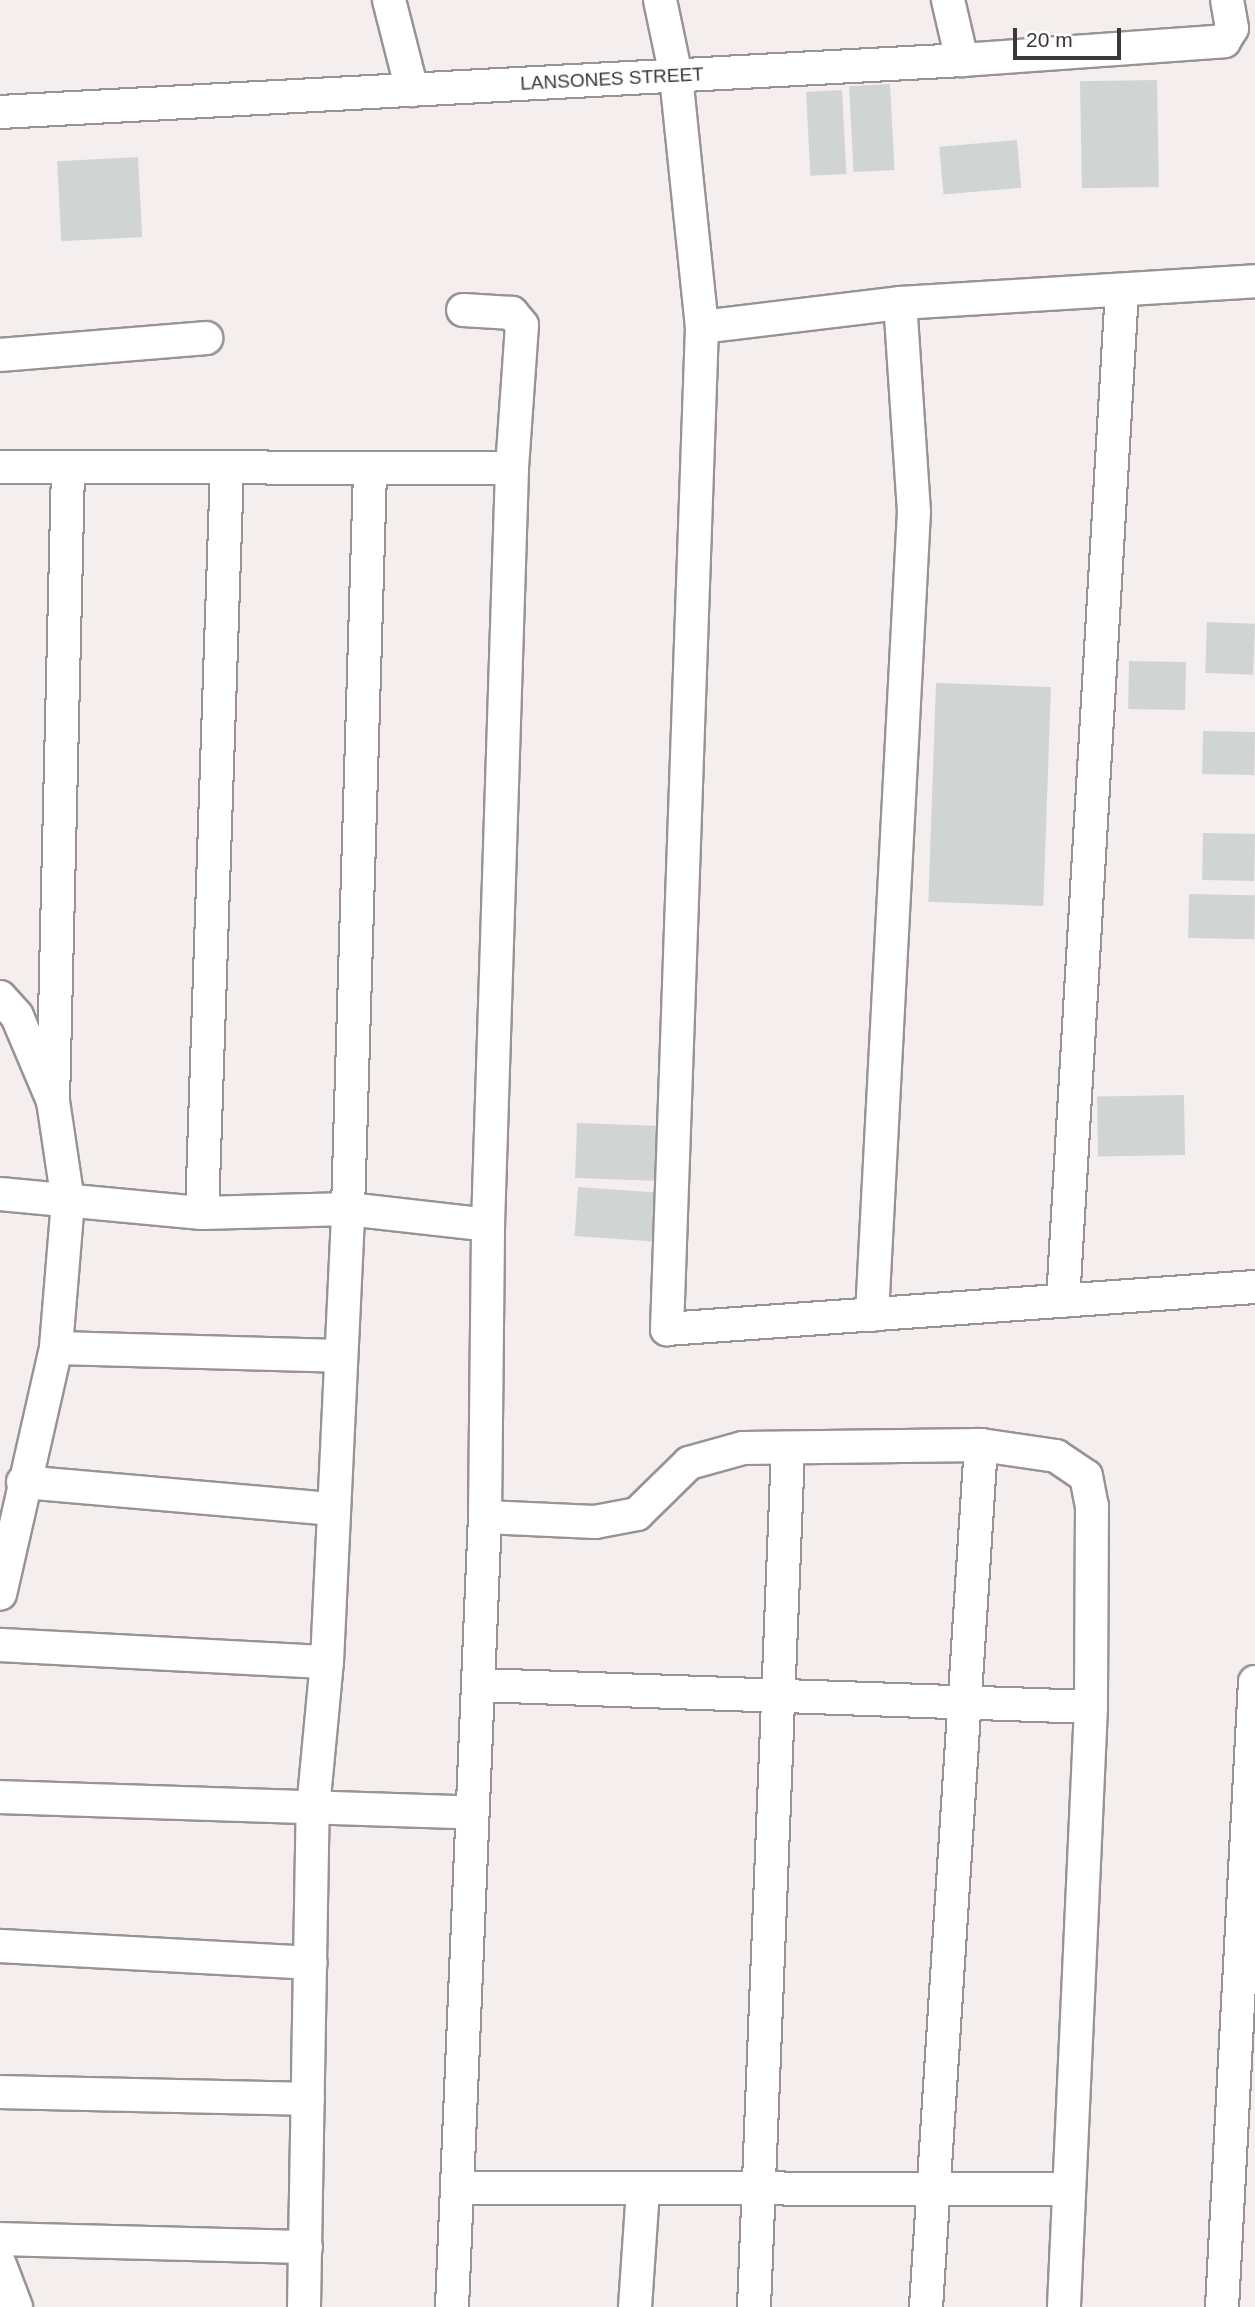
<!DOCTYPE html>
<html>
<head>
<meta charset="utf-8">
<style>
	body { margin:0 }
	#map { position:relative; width:1255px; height:2307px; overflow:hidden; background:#f4efee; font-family:Helvetica,sans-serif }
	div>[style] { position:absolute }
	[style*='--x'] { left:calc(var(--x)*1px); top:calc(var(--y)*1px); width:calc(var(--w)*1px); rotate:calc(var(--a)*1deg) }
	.building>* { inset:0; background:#d0d5d4; transform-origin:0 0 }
	.roads { filter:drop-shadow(2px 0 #999393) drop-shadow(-2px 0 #999393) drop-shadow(0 2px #999393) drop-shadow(0 -2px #999393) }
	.minor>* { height:32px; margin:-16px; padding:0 16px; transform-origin:16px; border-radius:16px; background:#fff }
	span { translate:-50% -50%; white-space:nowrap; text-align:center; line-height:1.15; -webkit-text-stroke:5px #fffdfc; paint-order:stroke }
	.street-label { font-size:19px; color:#3b3838 }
	.scale { position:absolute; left:1013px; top:28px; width:108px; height:32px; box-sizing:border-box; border:4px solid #3b3838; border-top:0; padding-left:9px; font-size:21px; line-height:24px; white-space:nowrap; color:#3b3838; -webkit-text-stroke:5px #fffdfc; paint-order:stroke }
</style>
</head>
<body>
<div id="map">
	<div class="building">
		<div style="left:1157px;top:80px;width:107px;height:77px;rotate:89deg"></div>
		<div style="left:890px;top:84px;width:86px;height:41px;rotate:87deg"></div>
		<div style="left:842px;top:90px;width:84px;height:36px;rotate:87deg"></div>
		<div style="left:1017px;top:140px;width:48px;height:78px;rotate:85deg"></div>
		<div style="left:138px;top:157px;width:80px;height:81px;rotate:87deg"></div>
		<div style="left:1207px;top:622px;width:48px;height:51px;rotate:2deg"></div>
		<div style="left:1129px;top:661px;width:57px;height:48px;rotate:1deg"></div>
		<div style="left:936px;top:683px;width:115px;height:219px;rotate:2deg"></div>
		<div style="left:1203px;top:731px;width:52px;height:43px;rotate:1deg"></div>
		<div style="left:1203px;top:833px;width:52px;height:47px;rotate:1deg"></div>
		<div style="left:1189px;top:894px;width:66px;height:44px;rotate:1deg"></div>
		<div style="left:1184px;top:1095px;width:60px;height:87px;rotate:89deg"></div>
		<div style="left:577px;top:1123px;width:85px;height:55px;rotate:2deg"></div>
		<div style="left:578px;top:1187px;width:79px;height:49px;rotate:4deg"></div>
	</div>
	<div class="roads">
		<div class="minor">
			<div style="--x:389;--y:0;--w:93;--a:75.7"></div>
			<div style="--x:660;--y:0;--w:78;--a:78.1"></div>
			<div style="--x:676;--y:76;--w:252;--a:84.1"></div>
			<div style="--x:702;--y:327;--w:1003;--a:92"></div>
			<div style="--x:667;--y:1329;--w:589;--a:-4.09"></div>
			<div style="--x:948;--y:0;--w:62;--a:76.9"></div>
			<div style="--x:0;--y:112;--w:963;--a:-3.09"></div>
			<div style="--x:962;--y:60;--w:263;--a:-4.1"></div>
			<div style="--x:1224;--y:41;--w:15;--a:-58"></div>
			<div style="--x:1232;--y:28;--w:28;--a:-100"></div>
			<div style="--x:702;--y:327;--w:199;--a:-6.9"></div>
			<div style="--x:900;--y:303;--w:356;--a:-3.5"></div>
			<div style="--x:0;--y:355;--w:207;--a:-4.7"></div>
			<div style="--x:0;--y:467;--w:512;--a:0.11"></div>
			<div style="--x:0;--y:997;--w:25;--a:48"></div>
			<div style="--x:17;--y:1016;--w:92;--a:67"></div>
			<div style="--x:53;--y:1101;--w:101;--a:81.5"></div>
			<div style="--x:68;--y:1201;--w:147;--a:94.7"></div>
			<div style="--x:56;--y:1348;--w:252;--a:102.8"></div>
			<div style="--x:53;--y:1101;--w:633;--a:-88.64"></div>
			<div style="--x:0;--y:1194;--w:203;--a:5.4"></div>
			<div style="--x:202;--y:1213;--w:146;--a:-1.6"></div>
			<div style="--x:348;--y:1209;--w:141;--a:6.5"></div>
			<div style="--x:202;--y:1213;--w:744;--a:-88.08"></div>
			<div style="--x:1063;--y:1301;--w:1012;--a:-86.66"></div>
			<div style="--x:872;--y:1315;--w:804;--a:-87.01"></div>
			<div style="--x:914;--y:512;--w:209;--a:-93.8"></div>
			<div style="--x:56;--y:1348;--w:284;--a:1.6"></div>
			<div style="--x:23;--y:1482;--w:310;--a:5"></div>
			<div style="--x:485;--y:1517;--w:110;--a:2.6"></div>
			<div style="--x:595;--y:1522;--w:43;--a:-10.8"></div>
			<div style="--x:637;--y:1514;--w:73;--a:-44.4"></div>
			<div style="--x:689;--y:1463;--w:56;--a:-15.5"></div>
			<div style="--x:743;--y:1448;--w:238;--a:-0.7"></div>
			<div style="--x:981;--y:1445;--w:76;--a:8.3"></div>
			<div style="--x:1056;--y:1456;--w:36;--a:34"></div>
			<div style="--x:1086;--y:1476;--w:31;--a:79"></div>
			<div style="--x:1092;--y:1506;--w:201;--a:90.3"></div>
			<div style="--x:1091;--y:1707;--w:601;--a:92.58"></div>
			<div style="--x:0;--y:1645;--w:327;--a:3"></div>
			<div style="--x:479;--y:1685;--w:612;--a:2.06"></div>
			<div style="--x:0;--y:1797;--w:470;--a:1.9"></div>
			<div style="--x:0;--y:1946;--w:311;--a:3.1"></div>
			<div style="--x:0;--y:2092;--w:308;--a:1.3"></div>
			<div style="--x:459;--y:2188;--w:610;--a:0.09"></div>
			<div style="--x:0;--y:2239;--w:306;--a:1.5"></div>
			<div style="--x:0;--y:2265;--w:45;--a:69.1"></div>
			<div style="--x:304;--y:2307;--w:498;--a:-89"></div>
			<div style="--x:313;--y:1809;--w:148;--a:-84.6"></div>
			<div style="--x:327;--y:1662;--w:453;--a:-87.3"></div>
			<div style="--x:348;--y:1209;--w:739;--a:-88.29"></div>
			<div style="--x:452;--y:2307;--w:791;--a:-87.61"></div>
			<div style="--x:485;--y:1517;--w:292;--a:-89.4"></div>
			<div style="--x:488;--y:1225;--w:757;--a:-88.18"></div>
			<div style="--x:512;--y:468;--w:143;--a:-86"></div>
			<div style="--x:522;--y:325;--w:16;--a:-130"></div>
			<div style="--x:512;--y:313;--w:49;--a:-176.5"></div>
			<div style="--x:635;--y:2307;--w:118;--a:-86.1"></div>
			<div style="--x:754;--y:2307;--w:860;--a:-87.73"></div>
			<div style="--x:926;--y:2307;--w:864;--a:-86.35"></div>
			<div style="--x:1222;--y:2307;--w:626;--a:-86.98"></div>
		</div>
	</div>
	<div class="street-label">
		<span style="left:612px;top:79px;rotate:-3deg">LANSONES STREET</span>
	</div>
	<div class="scale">20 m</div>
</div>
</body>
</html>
